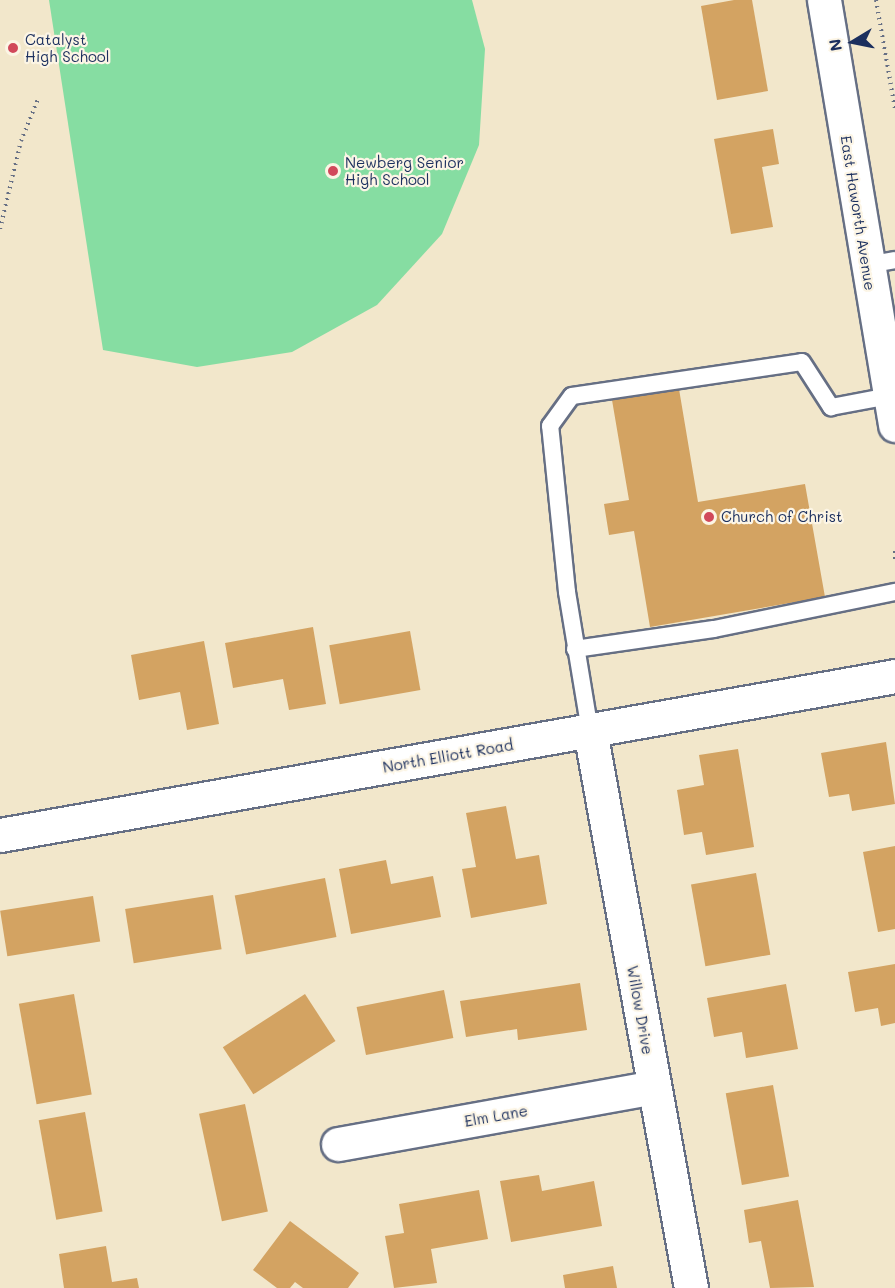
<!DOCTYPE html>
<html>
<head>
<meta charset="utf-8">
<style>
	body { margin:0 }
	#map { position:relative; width:895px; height:1288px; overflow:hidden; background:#f2e7cb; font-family:Mali,sans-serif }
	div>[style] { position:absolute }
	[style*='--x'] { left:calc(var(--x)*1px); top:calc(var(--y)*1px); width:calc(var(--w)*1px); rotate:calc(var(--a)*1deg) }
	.green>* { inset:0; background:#86dda2 }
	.building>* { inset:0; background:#d3a362; transform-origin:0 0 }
	.path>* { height:4px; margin-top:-2px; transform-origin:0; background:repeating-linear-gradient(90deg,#666f84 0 1.5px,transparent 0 6px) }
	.roads { filter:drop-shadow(2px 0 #666f84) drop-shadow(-2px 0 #666f84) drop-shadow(0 2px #666f84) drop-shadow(0 -2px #666f84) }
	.lane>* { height:16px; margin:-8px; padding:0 8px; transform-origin:8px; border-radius:8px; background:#fff }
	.street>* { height:33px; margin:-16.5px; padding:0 16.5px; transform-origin:16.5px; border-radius:16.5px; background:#fff }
	.secondary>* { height:33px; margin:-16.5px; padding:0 16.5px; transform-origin:16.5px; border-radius:16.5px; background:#fff }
	.dots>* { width:16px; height:16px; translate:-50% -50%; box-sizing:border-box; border:3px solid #fcf5e5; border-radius:50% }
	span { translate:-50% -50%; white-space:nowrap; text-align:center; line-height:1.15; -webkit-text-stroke:4.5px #fcf5e5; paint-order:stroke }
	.poi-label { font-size:15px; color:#1b2f5e }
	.left { translate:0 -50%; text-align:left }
	.street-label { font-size:15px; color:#1b2f5e }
	.north { position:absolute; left:823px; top:12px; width:60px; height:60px; -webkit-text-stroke:4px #fcf5e5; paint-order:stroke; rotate:260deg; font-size:16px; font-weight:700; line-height:24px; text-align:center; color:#1b2f5e }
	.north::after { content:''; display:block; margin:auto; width:21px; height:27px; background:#1b2f5e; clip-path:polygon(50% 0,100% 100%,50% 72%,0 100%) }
</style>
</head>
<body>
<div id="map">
	<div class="green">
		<div style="clip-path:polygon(49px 0,472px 0,485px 49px,479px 145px,442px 234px,377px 305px,292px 352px,197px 367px,103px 350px)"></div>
	</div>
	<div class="building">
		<div style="clip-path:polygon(734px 0,752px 0,768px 91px,717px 100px,701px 6px)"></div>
		<div style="clip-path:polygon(773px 129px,779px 164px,762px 167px,773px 227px,731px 234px,714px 139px)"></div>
		<div style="clip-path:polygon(679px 389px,698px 502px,805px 484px,825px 597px,650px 627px,634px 531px,609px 535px,604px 504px,629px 500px,612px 400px)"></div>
		<div style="clip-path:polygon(313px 627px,326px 704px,289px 710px,283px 679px,233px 688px,225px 643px)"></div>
		<div style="left:410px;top:631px;width:60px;height:82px;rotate:80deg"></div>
		<div style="clip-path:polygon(204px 641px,219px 724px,187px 730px,180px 692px,139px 700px,131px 655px)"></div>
		<div style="clip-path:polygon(886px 742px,895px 804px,852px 811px,849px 794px,829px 797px,821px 753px)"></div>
		<div style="clip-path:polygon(738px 749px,754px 847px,706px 855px,702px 832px,684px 835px,677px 790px,704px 785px,699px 755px)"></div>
		<div style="clip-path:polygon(506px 806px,516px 859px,539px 855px,547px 904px,471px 918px,462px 869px,476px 867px,466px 813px)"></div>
		<div style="clip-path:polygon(895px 846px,895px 929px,878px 932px,863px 852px)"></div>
		<div style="clip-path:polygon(386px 860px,391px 884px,433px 876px,441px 917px,351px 934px,339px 869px)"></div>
		<div style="left:756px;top:873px;width:83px;height:66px;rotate:80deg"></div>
		<div style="left:325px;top:878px;width:60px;height:92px;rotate:79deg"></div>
		<div style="left:213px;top:895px;width:55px;height:89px;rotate:81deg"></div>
		<div style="left:93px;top:896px;width:46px;height:94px;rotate:81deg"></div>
		<div style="clip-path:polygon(895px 964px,895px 1023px,881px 1026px,878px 1008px,855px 1012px,848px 972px)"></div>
		<div style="clip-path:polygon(580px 983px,587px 1030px,518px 1040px,517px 1029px,466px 1037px,460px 1001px)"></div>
		<div style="clip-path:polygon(786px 984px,798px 1049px,746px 1058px,742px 1032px,714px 1037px,707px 998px)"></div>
		<div style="left:444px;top:990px;width:49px;height:89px;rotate:79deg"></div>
		<div style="left:74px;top:994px;width:102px;height:56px;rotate:80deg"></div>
		<div style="left:305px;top:994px;width:56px;height:98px;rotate:57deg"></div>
		<div style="left:773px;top:1085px;width:93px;height:48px;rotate:80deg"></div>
		<div style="left:245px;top:1104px;width:110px;height:47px;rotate:78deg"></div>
		<div style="left:85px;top:1112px;width:101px;height:47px;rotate:80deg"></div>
		<div style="clip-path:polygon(539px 1175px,542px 1191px,594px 1181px,602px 1226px,511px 1242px,500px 1181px)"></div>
		<div style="clip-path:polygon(479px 1190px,488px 1239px,431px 1249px,437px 1283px,394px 1288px,385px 1236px,404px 1233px,399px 1204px)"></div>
		<div style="clip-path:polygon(798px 1200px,814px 1287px,770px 1288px,761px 1241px,749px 1243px,744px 1210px)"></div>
		<div style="clip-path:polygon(290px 1221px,359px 1273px,348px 1288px,303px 1288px,295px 1282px,290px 1288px,277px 1288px,253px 1270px)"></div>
		<div style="clip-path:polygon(106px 1246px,112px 1282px,137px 1278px,139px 1288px,64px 1288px,59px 1254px)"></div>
		<div style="clip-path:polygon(613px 1266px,617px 1288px,565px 1288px,563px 1275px)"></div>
	</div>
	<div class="path">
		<div style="--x:876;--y:0;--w:111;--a:80.1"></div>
		<div style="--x:0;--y:229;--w:90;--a:-76.6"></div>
		<div style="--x:21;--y:141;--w:45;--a:-68"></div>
		<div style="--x:895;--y:551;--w:10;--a:90"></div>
	</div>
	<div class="roads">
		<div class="lane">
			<div style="--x:867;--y:265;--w:28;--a:-10"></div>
			<div style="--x:575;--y:649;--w:140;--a:-8.2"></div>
			<div style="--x:714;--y:629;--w:185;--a:-11.6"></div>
			<div style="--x:590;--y:731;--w:141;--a:-99.4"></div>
			<div style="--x:567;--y:592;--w:167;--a:-95.8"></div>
			<div style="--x:550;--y:426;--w:37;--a:-54"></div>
			<div style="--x:572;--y:396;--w:232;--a:-8.4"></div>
			<div style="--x:802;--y:362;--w:54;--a:57.2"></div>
			<div style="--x:831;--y:407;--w:60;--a:-10.6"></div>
		</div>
		<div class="street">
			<div style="--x:590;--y:731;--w:566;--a:79.72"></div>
			<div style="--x:338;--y:1144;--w:321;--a:-10.2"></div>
		</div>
		<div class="secondary">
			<div style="--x:824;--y:0;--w:431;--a:80.5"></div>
			<div style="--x:0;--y:835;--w:909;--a:-10.07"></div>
		</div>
	</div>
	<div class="dots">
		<div style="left:13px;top:48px;background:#d1495b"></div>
		<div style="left:333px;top:171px;background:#d1495b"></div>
		<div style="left:709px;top:517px;background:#d1495b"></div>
	</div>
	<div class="poi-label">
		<span class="left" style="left:25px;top:48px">Catalyst<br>High School</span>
		<span class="left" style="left:345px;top:171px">Newberg Senior<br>High School</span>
		<span class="left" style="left:721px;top:517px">Church of Christ</span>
	</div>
	<div class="street-label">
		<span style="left:858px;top:213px;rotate:81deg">East Haworth Avenue</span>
		<span style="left:448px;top:756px;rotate:-10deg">North Elliott Road</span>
		<span style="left:640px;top:1010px;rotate:80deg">Willow Drive</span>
		<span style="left:496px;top:1116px;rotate:-10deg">Elm Lane</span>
	</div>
	<div class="north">N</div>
</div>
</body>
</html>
